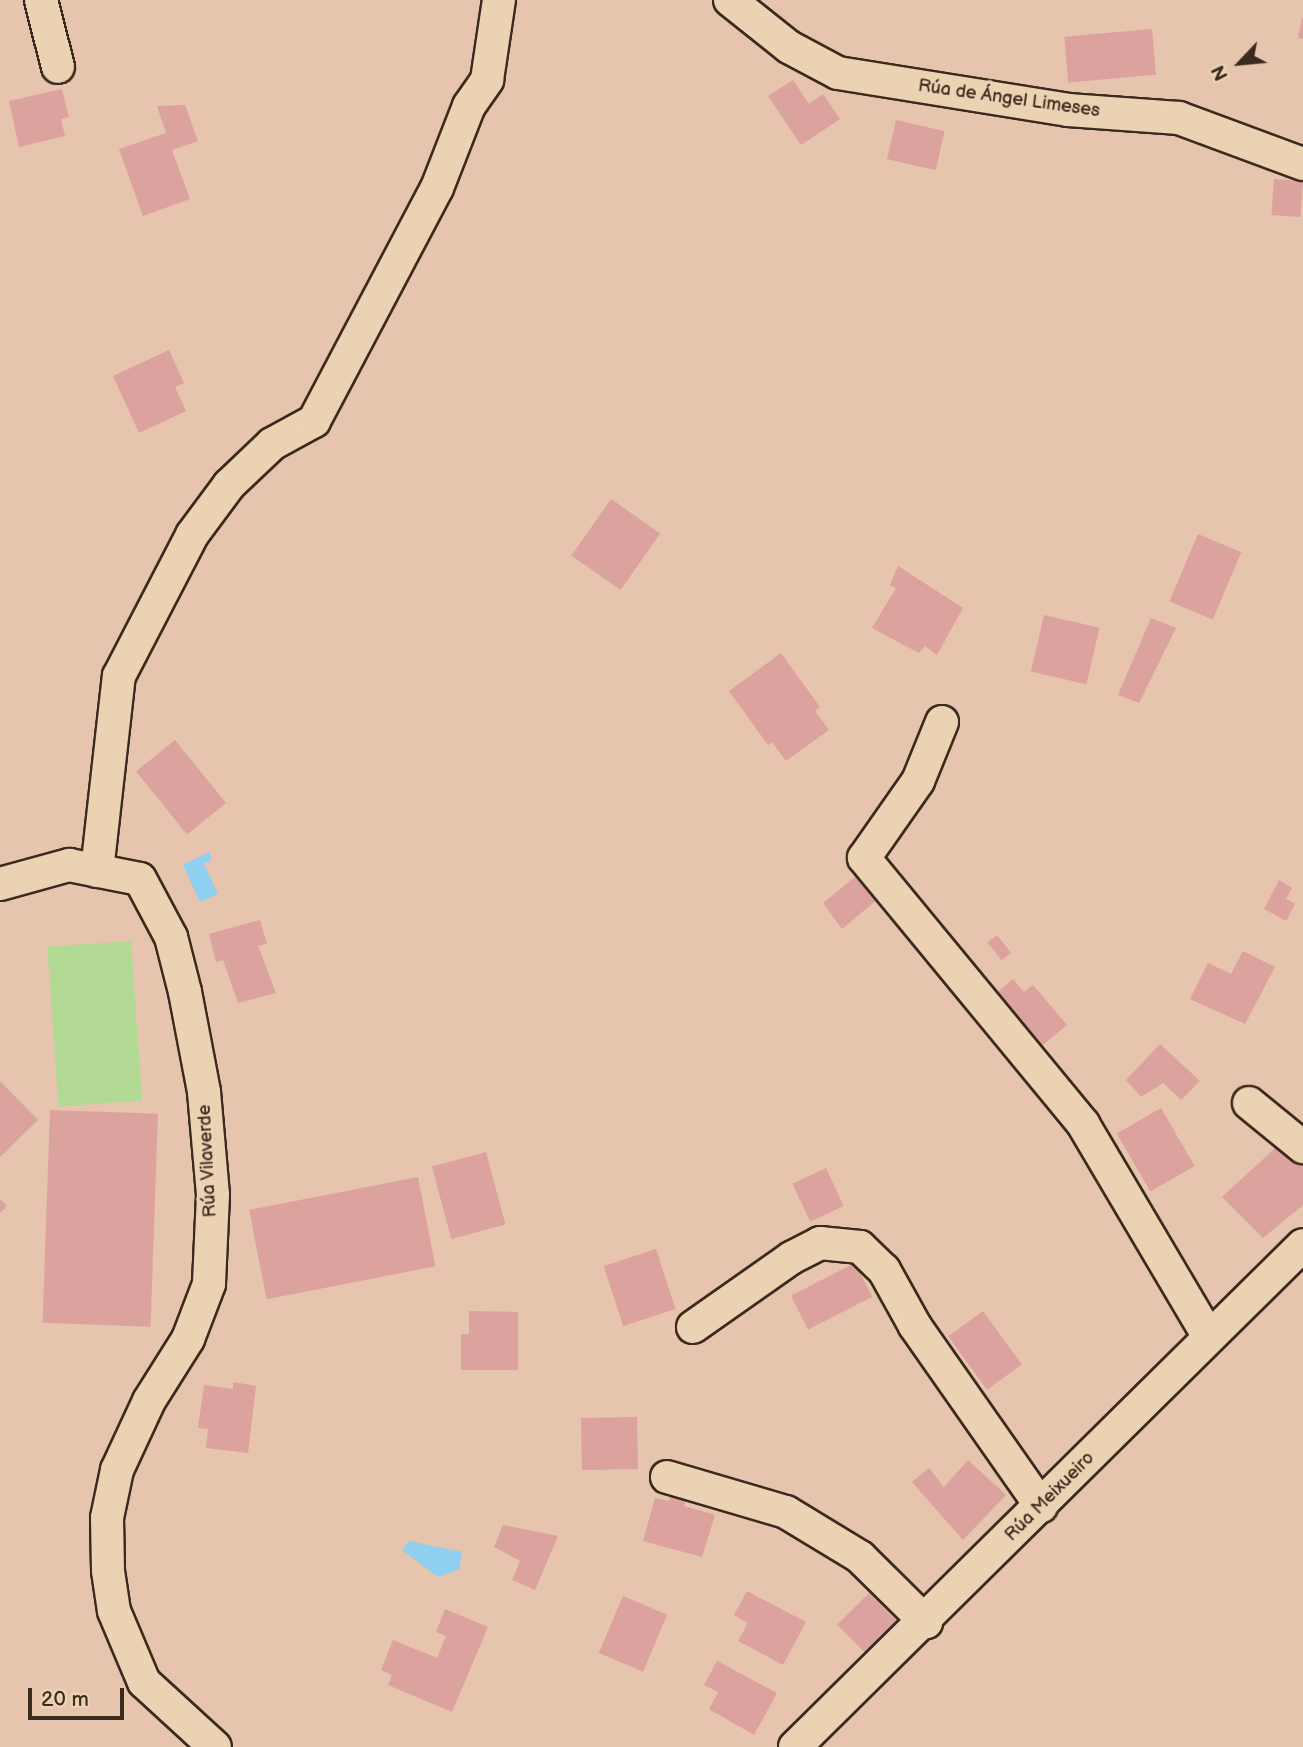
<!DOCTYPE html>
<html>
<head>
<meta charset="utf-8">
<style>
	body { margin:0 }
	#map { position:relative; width:1303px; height:1747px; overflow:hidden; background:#e6c4ad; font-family:"Balsamiq Sans",sans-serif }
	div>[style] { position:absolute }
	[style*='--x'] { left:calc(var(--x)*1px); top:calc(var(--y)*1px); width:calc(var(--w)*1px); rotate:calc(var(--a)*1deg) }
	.green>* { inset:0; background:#b3da95; transform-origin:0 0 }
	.water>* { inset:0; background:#8fcff0 }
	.building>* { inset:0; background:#dca29e; transform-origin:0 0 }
	.roads { filter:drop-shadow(2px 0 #3b2a1e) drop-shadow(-2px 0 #3b2a1e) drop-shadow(0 2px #3b2a1e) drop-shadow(0 -2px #3b2a1e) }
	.minor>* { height:32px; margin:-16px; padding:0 16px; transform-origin:16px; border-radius:16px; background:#ebd2b3 }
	span { translate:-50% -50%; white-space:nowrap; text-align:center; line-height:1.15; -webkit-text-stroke:7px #ebd2b3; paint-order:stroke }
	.street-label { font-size:18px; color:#3b2a1e }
	.north { position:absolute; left:1205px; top:28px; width:70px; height:70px; -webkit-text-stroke:5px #ebd2b3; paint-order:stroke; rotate:244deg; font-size:19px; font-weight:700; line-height:28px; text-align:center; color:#3b2a1e }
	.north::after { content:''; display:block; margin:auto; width:24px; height:32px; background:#3b2a1e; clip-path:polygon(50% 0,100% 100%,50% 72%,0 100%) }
	.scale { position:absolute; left:28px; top:1688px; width:96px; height:32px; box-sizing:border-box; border:4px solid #3b2a1e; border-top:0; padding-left:9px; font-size:21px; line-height:24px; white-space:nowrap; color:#3b2a1e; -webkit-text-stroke:5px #ebd2b3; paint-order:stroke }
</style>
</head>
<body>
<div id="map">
	<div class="green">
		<div style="left:131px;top:941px;width:160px;height:84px;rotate:86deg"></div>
	</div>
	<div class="water">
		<div style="clip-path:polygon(209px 852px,212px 859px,204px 864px,218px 894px,200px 902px,183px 865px)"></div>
		<div style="clip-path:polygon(409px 1541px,462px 1552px,459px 1569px,438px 1577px,402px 1550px)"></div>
	</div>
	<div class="building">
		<div style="clip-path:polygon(1302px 18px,1303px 18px,1303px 39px,1298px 38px)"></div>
		<div style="left:1152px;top:29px;width:46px;height:88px;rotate:85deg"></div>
		<div style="clip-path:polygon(793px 80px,809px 104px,823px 94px,840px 119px,801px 145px,768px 96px)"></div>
		<div style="clip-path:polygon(62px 89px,69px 117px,61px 119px,65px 136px,19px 147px,9px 101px)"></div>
		<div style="clip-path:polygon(185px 105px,198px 141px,172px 150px,190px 199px,143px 216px,119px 149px,166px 133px,157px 106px)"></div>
		<div style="left:896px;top:120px;width:50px;height:40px;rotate:13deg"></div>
		<div style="left:1274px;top:179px;width:29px;height:36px;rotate:4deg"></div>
		<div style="clip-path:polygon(169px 350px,184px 383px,175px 387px,186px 411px,139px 433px,113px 376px)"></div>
		<div style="left:611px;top:499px;width:60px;height:69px;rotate:35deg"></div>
		<div style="left:1198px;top:534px;width:47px;height:73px;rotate:23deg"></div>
		<div style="clip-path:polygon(898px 566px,963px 608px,937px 655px,925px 646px,919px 653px,872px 628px,896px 588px,890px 585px)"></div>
		<div style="left:1044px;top:615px;width:57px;height:58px;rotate:13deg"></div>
		<div style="clip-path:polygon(1151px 618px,1176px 628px,1139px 703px,1118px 695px)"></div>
		<div style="clip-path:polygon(781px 653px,820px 707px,815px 711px,829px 730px,786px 761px,772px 742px,768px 745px,729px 691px)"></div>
		<div style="left:175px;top:740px;width:81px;height:50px;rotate:51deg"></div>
		<div style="clip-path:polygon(855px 877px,879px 898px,842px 929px,823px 903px)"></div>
		<div style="clip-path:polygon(1279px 880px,1292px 888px,1286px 899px,1295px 904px,1286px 921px,1264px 909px)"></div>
		<div style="clip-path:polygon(260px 920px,267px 944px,258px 946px,276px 993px,238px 1003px,223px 960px,216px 962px,209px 934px)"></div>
		<div style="left:997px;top:935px;width:23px;height:12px;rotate:52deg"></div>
		<div style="clip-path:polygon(1243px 951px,1275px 967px,1245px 1024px,1190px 999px,1208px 963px,1231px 974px)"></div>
		<div style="clip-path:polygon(1013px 979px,1024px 992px,1033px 985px,1067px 1025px,1038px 1049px,994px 995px)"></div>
		<div style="clip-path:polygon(1160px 1044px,1200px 1081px,1181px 1100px,1163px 1083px,1141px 1097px,1126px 1080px)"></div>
		<div style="clip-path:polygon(0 1081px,38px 1120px,0 1157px)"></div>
		<div style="left:1161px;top:1108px;width:67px;height:51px;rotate:60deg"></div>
		<div style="left:50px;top:1110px;width:108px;height:213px;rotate:2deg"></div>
		<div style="clip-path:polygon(1283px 1141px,1303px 1161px,1303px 1205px,1263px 1238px,1222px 1197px)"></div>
		<div style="left:486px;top:1152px;width:75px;height:56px;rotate:75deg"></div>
		<div style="left:826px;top:1168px;width:42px;height:37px;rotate:65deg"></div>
		<div style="left:418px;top:1177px;width:91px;height:172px;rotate:79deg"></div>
		<div style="clip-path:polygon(0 1199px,7px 1206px,0 1213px)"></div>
		<div style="left:656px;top:1249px;width:63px;height:55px;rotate:72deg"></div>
		<div style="left:855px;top:1263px;width:38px;height:72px;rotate:63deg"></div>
		<div style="clip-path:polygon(469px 1311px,518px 1312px,518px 1370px,461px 1370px,461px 1334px,469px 1334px)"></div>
		<div style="left:983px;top:1311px;width:66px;height:43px;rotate:54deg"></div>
		<div style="clip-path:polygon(233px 1382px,256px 1386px,248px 1453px,206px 1448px,208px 1429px,198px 1428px,204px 1385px,233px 1389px)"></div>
		<div style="left:637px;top:1417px;width:52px;height:56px;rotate:89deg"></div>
		<div style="clip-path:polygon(968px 1460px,1006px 1495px,963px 1540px,912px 1482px,929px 1468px,944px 1487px)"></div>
		<div style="clip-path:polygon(671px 1494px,687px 1497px,684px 1506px,715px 1515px,702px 1557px,643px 1541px,655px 1498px,669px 1501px)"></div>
		<div style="clip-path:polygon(503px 1525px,558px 1536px,535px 1590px,512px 1580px,520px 1561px,494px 1547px)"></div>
		<div style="clip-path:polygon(747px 1591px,806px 1622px,783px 1665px,738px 1641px,748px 1623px,734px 1615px)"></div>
		<div style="left:869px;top:1593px;width:41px;height:45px;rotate:45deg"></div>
		<div style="left:623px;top:1596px;width:48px;height:62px;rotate:23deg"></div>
		<div style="clip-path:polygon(445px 1609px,488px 1627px,452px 1712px,388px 1685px,392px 1675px,381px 1670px,393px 1640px,437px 1658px,446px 1636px,436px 1632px)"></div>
		<div style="clip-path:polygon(717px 1661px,777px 1693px,754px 1735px,709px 1709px,718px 1692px,704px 1685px)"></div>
	</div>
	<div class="roads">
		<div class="minor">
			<div style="--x:41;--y:0;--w:69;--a:75.8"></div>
			<div style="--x:730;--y:0;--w:75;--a:38.5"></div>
			<div style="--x:789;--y:47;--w:55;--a:28"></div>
			<div style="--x:838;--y:73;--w:233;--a:9.1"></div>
			<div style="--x:1068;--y:110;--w:111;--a:4.1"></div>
			<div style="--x:1179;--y:118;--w:132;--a:20.4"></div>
			<div style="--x:942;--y:722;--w:64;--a:112.1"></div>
			<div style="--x:918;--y:781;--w:94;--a:125"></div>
			<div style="--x:864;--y:858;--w:345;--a:50.5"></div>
			<div style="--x:1083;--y:1124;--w:247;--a:59.4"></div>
			<div style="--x:97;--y:871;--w:196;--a:-83.6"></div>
			<div style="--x:119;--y:676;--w:159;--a:-62.6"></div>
			<div style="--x:192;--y:535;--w:62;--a:-53.5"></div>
			<div style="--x:229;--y:485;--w:59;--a:-43.6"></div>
			<div style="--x:272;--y:444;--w:48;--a:-28.7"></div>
			<div style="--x:314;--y:421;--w:263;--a:-62.2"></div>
			<div style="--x:437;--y:188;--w:88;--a:-68.7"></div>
			<div style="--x:469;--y:106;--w:32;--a:-55"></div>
			<div style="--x:487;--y:80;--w:81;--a:-81.5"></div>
			<div style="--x:0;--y:884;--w:72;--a:-15.4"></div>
			<div style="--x:69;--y:865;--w:72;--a:11.2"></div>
			<div style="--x:140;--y:879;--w:66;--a:61.9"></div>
			<div style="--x:171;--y:937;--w:57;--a:75.7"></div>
			<div style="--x:185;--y:992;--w:102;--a:79.2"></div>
			<div style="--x:204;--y:1092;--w:103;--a:85"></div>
			<div style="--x:213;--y:1195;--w:89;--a:92.6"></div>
			<div style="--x:209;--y:1284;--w:59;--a:110.9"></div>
			<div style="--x:188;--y:1339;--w:73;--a:122.2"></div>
			<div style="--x:149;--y:1401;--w:76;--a:114.9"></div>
			<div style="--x:117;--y:1470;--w:49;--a:101.8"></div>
			<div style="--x:107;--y:1518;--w:53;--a:88.9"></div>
			<div style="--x:108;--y:1571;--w:40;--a:81.5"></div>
			<div style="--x:114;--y:1611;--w:77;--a:67.1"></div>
			<div style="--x:144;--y:1682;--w:96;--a:42.5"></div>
			<div style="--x:1249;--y:1103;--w:70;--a:39.2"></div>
			<div style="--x:693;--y:1327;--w:120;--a:-35.1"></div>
			<div style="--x:791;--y:1258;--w:33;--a:-27"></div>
			<div style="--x:820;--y:1243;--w:40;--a:5.7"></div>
			<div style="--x:860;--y:1247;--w:33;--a:44"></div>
			<div style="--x:884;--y:1270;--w:64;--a:61"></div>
			<div style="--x:915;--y:1326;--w:220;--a:55"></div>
			<div style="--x:667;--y:1477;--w:124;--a:16.4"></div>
			<div style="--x:786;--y:1512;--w:87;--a:31.3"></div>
			<div style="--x:860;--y:1557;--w:93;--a:44.6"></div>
			<div style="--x:795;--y:1747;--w:714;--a:-44.66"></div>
		</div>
	</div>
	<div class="street-label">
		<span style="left:1009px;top:99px;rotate:8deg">Rúa de Ángel Limeses</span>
		<span style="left:208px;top:1161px;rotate:-93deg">Rúa Vilaverde</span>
		<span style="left:1050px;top:1497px;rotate:-45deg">Rúa Meixueiro</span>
	</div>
	<div class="north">N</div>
	<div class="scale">20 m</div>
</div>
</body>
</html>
